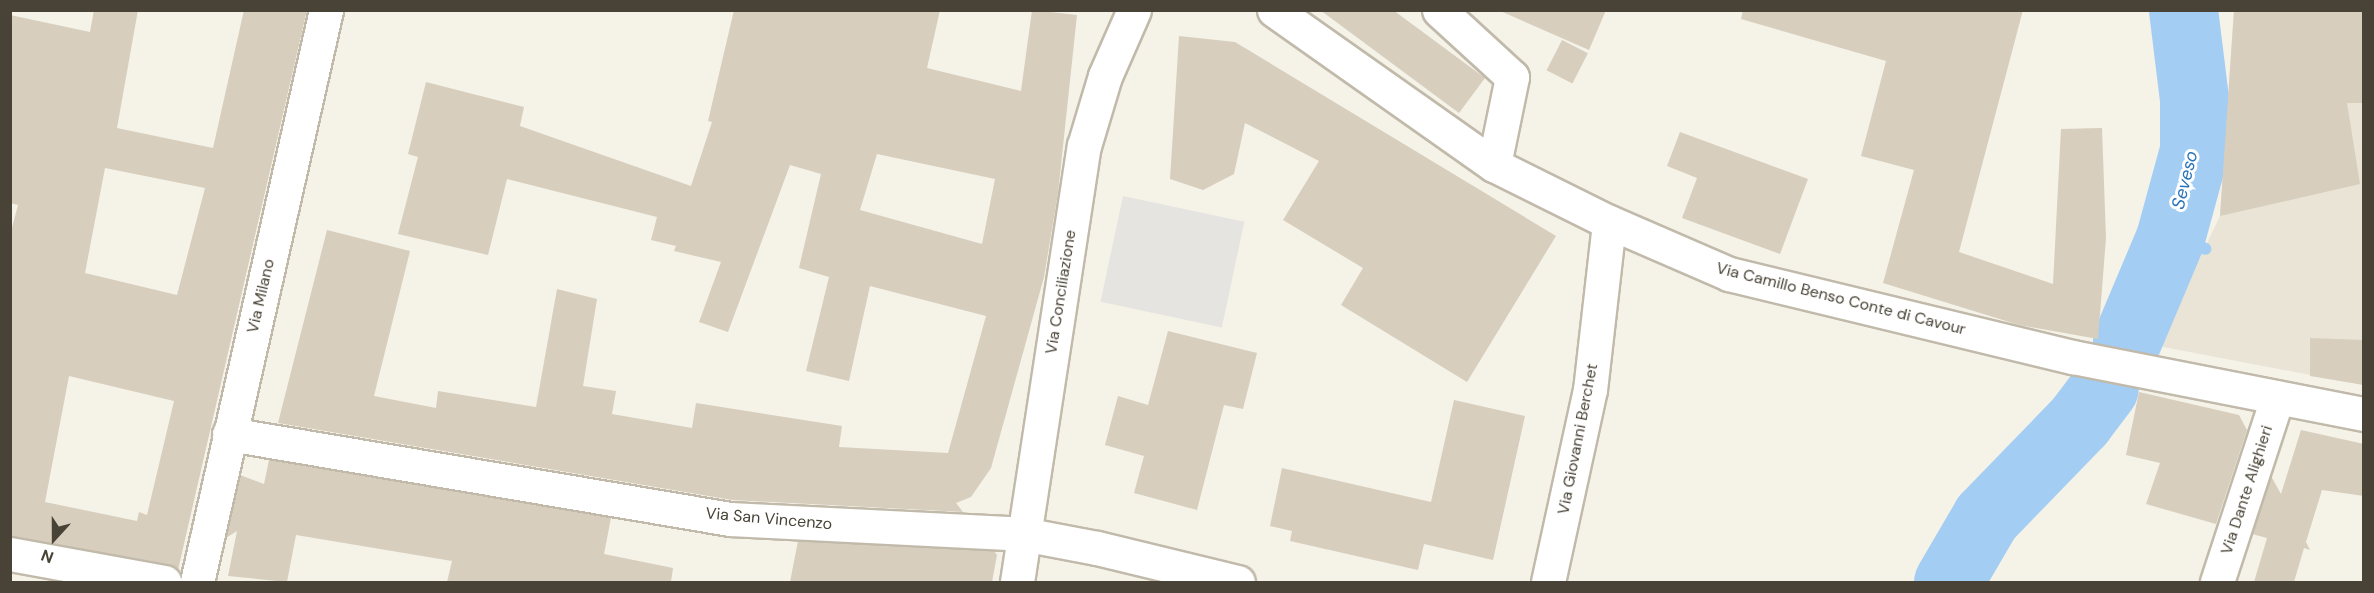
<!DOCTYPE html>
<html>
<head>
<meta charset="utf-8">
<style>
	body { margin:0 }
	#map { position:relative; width:2374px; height:593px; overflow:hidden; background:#f5f2e8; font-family:"DM Sans",sans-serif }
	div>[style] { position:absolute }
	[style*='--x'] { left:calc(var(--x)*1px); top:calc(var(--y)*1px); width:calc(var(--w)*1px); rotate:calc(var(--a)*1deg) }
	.residential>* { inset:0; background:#e9e4d6 }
	.parking>* { inset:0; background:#e6e4e0; transform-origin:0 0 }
	.stream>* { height:12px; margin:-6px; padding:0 6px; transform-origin:6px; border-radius:6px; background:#a3cdf3 }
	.river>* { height:69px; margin:-34.5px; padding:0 34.5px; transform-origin:34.5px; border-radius:34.5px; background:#a3cdf3 }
	.building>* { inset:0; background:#d7cebd; transform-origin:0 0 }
	.roads { filter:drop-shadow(2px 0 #c1baaa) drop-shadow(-2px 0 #c1baaa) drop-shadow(0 2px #c1baaa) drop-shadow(0 -2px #c1baaa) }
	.street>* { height:33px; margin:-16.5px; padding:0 16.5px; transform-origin:16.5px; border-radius:16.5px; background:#fff }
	span { translate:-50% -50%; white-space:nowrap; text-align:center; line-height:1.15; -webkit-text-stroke:6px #fff; paint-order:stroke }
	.street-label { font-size:16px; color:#484336 }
	.water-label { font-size:18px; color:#2b74b9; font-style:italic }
	.frame { position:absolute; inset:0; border:12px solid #484336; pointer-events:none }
	.north { position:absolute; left:24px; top:509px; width:60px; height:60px; -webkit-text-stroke:4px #fff; paint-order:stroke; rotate:201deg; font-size:16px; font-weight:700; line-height:24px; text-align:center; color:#484336 }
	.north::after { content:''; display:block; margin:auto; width:21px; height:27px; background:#484336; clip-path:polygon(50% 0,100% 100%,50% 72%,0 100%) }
</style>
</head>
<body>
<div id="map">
	<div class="residential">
		<div style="clip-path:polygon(2234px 11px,2363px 11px,2363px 385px,2158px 346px,2220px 216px)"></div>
	</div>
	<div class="parking">
		<div style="left:1123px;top:196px;width:124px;height:108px;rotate:12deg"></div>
	</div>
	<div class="stream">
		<div style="--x:2170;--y:238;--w:37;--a:17"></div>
	</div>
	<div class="river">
		<div style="--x:2127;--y:340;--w:111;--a:-67.1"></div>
		<div style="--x:2170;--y:238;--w:91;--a:-74.7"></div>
		<div style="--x:2194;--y:150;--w:51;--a:-90"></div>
		<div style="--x:2194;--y:99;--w:90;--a:-97"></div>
		<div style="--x:1948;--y:582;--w:75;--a:-59.7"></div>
		<div style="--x:1986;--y:517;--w:134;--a:-45.9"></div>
		<div style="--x:2079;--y:421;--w:41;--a:-52.9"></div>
	</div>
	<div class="building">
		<div style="clip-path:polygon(evenodd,94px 10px,138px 10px,117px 128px,213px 148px,244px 10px,307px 10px,178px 570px,167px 564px,10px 536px,10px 235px,18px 205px,10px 203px,10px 15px,90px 32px,94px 10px,105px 168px,205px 188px,177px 295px,85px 273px,105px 168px,94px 10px,69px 376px,174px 401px,147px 515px,139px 512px,137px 521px,45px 502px,69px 376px)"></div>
		<div style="clip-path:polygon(evenodd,734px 10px,940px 10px,927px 68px,1021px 91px,1032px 10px,1077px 15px,1058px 193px,1044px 277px,991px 468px,971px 497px,956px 503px,963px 512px,732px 500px,278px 423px,327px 230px,410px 251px,374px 396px,436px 408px,438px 391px,536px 407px,557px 289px,597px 299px,583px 386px,616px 391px,612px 414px,692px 428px,696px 403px,842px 426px,839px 447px,948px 453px,986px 316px,870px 286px,849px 381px,806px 371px,829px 277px,799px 268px,821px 174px,790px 165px,728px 332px,699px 322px,721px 262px,674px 251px,676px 246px,651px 240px,657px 217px,507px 179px,488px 255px,398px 234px,418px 157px,408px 154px,426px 82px,524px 107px,520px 126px,691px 186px,712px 122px,708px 121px,734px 10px,877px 154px,995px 179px,982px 244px,860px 210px,877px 154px)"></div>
		<div style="clip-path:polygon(1320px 10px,1393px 10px,1485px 78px,1459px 113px)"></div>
		<div style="clip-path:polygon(1498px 10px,1606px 10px,1589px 50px)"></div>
		<div style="clip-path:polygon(1743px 10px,2023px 10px,1959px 252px,2053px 284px,2061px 129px,2102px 128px,2106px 238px,2098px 339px,2019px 325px,1883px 283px,1914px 170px,1861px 156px,1886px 61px,1741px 19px)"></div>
		<div style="clip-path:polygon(2234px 10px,2364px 10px,2364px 103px,2347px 103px,2360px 184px,2220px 216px)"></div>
		<div style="clip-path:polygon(1179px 36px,1235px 42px,1556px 236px,1467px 382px,1341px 305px,1363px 268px,1283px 220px,1319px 161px,1245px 123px,1234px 174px,1203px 190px,1170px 179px)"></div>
		<div style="left:1562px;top:40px;width:29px;height:34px;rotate:27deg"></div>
		<div style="clip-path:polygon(1680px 132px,1808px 179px,1780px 254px,1682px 218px,1697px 178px,1667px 166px)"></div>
		<div style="clip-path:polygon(1168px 331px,1257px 353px,1243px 409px,1224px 405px,1197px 510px,1134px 493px,1144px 456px,1105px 445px,1118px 396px,1148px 405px)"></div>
		<div style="clip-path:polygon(2310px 338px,2364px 340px,2364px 385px,2310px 376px)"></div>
		<div style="clip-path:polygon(2139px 392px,2239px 415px,2247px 430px,2216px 524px,2146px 504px,2160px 463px,2126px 455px)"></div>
		<div style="clip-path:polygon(1454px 400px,1525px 416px,1493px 560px,1424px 544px,1418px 570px,1290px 541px,1292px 531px,1270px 526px,1282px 468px,1431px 502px)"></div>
		<div style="clip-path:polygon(2301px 430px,2364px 444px,2364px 496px,2322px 490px,2306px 542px,2310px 550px,2304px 548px,2294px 582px,2254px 582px,2267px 538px,2252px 534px,2271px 476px,2281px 494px)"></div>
		<div style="clip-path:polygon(269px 460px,611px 518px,604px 554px,673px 568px,671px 582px,447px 582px,452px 561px,296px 535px,287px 582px,228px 576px,237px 531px,226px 538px,240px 475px,264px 484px)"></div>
		<div style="clip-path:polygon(798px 541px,994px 551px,997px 555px,992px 582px,790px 582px)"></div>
	</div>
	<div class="roads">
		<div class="street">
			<div style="--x:1274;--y:10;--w:269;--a:35.2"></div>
			<div style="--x:1494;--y:165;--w:128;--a:26.4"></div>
			<div style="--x:1609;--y:222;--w:131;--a:23.4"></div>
			<div style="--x:1729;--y:274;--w:354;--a:13.6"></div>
			<div style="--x:2073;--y:357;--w:297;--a:11.1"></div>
			<div style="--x:1439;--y:10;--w:99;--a:42.5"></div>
			<div style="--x:1512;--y:77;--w:90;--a:101.6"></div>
			<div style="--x:229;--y:434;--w:508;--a:9.63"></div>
			<div style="--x:730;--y:519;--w:293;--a:2.9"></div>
			<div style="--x:1023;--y:534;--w:75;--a:10.7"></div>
			<div style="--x:1097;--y:548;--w:145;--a:13.6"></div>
			<div style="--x:10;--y:554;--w:157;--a:10.3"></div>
			<div style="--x:197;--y:582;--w:586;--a:-77.29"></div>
			<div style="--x:1017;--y:582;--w:441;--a:-81.3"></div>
			<div style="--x:1084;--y:146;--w:73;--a:-73.3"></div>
			<div style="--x:1105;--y:76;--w:72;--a:-66.3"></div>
			<div style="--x:1548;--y:582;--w:197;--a:-77.7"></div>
			<div style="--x:1590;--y:390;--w:169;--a:-83.5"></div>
			<div style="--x:2217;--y:582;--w:194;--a:-71.9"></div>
		</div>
	</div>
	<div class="street-label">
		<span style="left:1061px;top:292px;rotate:-81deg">Via Conciliazione</span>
		<span style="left:261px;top:296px;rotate:-77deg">Via Milano</span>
		<span style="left:1841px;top:299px;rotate:14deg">Via Camillo Benso Conte di Cavour</span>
		<span style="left:1578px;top:439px;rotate:-79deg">Via Giovanni Berchet</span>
		<span style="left:2247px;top:490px;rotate:-72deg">Via Dante Alighieri</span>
		<span style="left:769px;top:519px;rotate:5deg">Via San Vincenzo</span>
	</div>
	<div class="water-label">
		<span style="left:2185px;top:180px;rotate:-76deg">Seveso</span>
	</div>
	<div class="frame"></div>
	<div class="north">N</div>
</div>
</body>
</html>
